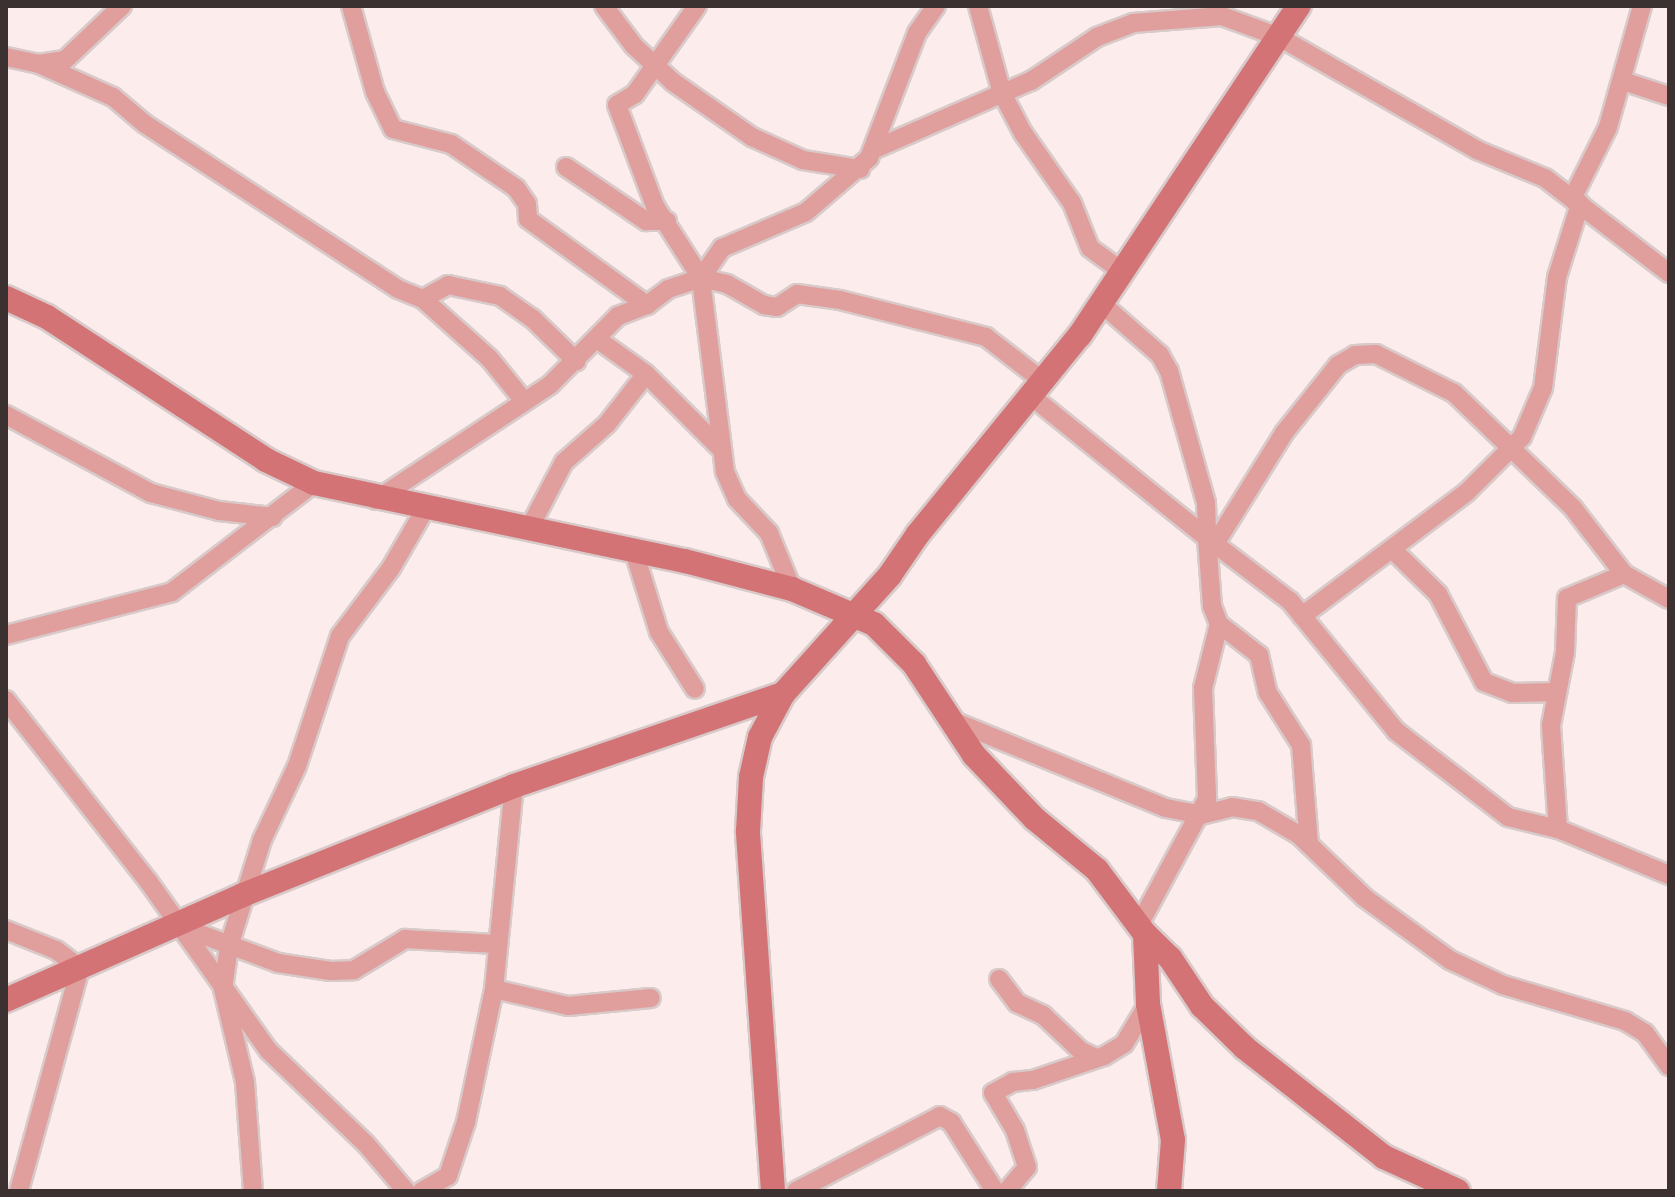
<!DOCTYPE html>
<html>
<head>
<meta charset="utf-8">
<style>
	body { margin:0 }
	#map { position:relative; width:1675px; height:1197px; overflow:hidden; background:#fceceb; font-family:Rubik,sans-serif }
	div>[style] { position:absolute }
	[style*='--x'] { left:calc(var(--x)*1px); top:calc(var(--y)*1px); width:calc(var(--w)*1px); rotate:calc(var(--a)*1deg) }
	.roads { filter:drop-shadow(2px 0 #d9caca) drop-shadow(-2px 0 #d9caca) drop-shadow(0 2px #d9caca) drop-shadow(0 -2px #d9caca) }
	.street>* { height:18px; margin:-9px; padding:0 9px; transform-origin:9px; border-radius:9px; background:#e09e9d }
	.secondary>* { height:24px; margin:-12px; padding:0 12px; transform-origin:12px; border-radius:12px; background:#d37375 }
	span { translate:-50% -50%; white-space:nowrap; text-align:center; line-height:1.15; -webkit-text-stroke:8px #fdfdfd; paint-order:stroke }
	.frame { position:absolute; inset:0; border:8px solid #3c3131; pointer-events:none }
</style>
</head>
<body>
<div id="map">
	<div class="roads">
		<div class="street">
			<div style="--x:351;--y:6;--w:89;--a:74.4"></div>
			<div style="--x:375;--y:92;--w:41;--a:64.1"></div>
			<div style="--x:393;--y:129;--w:60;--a:14.5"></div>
			<div style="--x:451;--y:144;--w:78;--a:34.1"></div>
			<div style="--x:516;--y:188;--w:19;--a:55"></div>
			<div style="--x:527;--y:204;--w:15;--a:86"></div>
			<div style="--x:528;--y:219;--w:147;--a:35.9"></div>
			<div style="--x:604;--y:6;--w:50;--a:53.1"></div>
			<div style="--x:634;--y:46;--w:53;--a:42.7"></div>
			<div style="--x:673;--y:82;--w:96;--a:34.8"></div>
			<div style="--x:752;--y:137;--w:56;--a:24.3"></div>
			<div style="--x:803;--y:160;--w:58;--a:9"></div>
			<div style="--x:697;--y:6;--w:108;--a:125.2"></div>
			<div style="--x:635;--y:94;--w:21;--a:149"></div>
			<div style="--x:617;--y:105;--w:108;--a:69.4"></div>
			<div style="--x:655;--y:206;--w:85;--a:57.4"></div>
			<div style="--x:978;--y:6;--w:90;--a:74.6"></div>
			<div style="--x:1002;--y:93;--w:45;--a:62.3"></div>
			<div style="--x:1023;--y:133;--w:85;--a:55"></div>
			<div style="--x:1072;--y:203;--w:48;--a:68.2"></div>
			<div style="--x:1090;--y:248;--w:41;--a:36"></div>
			<div style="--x:6;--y:57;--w:34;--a:12"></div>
			<div style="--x:39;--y:64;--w:26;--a:-9"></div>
			<div style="--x:65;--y:60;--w:79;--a:-43.5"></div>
			<div style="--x:39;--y:64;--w:81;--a:24"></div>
			<div style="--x:113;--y:97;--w:42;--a:40.2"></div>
			<div style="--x:145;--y:124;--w:302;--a:33.1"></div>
			<div style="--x:398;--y:289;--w:27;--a:22"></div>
			<div style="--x:423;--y:299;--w:90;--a:41.8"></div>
			<div style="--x:490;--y:359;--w:54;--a:51"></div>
			<div style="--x:1623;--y:81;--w:48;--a:18.1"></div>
			<div style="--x:875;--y:149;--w:170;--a:-23.6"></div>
			<div style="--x:1031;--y:81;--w:79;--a:-33.7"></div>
			<div style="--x:1097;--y:37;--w:39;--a:-21"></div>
			<div style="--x:1133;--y:23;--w:89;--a:-4.5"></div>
			<div style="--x:1222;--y:16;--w:61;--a:20.2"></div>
			<div style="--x:1279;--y:37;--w:228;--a:29.7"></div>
			<div style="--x:1477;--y:150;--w:74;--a:22.4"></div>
			<div style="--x:1545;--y:178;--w:156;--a:37.5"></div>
			<div style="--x:566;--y:167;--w:97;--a:34"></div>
			<div style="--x:646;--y:221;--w:21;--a:0"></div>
			<div style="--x:1572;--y:199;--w:80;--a:-63.4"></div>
			<div style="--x:1608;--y:127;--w:126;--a:-74.3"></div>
			<div style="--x:423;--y:299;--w:29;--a:-29"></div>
			<div style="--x:448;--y:285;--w:53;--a:11.9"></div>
			<div style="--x:500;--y:296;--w:39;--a:35"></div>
			<div style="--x:532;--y:318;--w:62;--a:44.3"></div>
			<div style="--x:1102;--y:304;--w:77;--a:41.3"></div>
			<div style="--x:1160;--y:355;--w:18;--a:61"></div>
			<div style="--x:1169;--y:371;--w:137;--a:74.3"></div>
			<div style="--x:1206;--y:503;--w:35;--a:88"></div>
			<div style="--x:1207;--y:538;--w:104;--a:37.2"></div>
			<div style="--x:1290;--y:601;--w:168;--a:50.8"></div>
			<div style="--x:1396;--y:731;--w:141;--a:37.5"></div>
			<div style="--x:1508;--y:817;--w:51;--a:13.5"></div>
			<div style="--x:1558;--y:829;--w:120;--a:22.5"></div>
			<div style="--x:597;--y:339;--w:60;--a:35.5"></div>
			<div style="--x:646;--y:374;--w:102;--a:45"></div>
			<div style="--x:1031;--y:396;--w:226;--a:38.9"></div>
			<div style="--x:1207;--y:538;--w:68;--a:85.8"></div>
			<div style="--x:1212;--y:606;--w:19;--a:69"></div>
			<div style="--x:1219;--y:624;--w:66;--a:104"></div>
			<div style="--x:1203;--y:688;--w:111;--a:87.9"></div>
			<div style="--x:1207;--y:799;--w:143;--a:118.4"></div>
			<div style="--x:6;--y:415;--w:165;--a:28.3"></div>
			<div style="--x:151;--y:493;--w:70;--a:14.8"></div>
			<div style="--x:219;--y:511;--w:54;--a:6.3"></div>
			<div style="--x:376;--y:500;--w:209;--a:-33.5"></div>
			<div style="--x:550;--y:385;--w:97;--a:-45.4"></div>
			<div style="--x:618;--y:316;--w:31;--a:-21"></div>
			<div style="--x:647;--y:305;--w:26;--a:-37"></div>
			<div style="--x:668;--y:289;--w:35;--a:-18"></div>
			<div style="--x:701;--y:278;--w:27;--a:13"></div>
			<div style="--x:727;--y:284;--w:43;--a:29.6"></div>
			<div style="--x:764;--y:305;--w:13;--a:9"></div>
			<div style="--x:777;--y:307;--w:24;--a:-33"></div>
			<div style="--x:797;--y:294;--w:43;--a:7.9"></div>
			<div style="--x:840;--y:300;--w:151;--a:14.2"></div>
			<div style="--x:986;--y:337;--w:72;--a:37.7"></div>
			<div style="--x:531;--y:525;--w:71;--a:-62.4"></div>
			<div style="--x:564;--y:462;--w:57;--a:-41.5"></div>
			<div style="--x:607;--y:424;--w:63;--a:-52"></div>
			<div style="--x:1215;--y:544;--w:131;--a:-58.1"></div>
			<div style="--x:1284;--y:433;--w:87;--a:-51.5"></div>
			<div style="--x:1338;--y:365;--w:20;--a:-30"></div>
			<div style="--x:1355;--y:355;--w:21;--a:-3"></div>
			<div style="--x:1376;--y:354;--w:87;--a:26.6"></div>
			<div style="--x:1454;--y:393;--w:165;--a:44"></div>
			<div style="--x:1573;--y:508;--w:83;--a:52.3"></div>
			<div style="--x:1624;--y:574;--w:51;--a:29.1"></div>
			<div style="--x:633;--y:548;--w:88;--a:72.8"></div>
			<div style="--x:659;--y:632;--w:67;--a:57.7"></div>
			<div style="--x:1394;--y:551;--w:62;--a:44.3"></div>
			<div style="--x:1438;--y:594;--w:99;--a:62.4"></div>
			<div style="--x:1484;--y:682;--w:30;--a:21"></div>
			<div style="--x:1512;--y:693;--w:45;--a:-1.3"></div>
			<div style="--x:792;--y:589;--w:61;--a:-112.3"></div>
			<div style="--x:769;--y:533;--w:47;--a:-133.3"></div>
			<div style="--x:737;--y:499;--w:30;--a:-114"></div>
			<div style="--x:725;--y:472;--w:195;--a:-97.1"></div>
			<div style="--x:701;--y:278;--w:37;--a:-55"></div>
			<div style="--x:722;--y:248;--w:91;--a:-23.2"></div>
			<div style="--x:806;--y:212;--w:83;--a:-40.6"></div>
			<div style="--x:869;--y:158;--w:134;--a:-69"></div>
			<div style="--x:917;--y:33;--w:33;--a:-55"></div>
			<div style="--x:1302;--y:616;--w:206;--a:-36.9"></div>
			<div style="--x:1467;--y:492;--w:78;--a:-45"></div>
			<div style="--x:1522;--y:437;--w:53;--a:-66.8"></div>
			<div style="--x:1543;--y:388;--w:112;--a:-82.8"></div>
			<div style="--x:1557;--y:277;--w:77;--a:-72.5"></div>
			<div style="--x:1219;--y:624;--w:51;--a:37.8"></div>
			<div style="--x:1259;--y:655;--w:39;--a:77"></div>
			<div style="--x:1268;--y:693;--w:62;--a:57.6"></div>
			<div style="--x:1301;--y:745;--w:100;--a:85.4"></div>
			<div style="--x:6;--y:635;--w:171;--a:-14.5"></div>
			<div style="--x:172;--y:592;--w:179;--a:-37.5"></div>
			<div style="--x:6;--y:700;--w:230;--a:51.9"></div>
			<div style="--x:148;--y:881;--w:209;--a:54.6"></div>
			<div style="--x:269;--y:1051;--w:134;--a:43.8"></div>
			<div style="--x:366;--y:1144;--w:62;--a:49.6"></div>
			<div style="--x:951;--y:720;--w:232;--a:22.3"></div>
			<div style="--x:1166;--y:808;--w:36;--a:11"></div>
			<div style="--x:1201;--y:815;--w:32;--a:-14"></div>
			<div style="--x:1232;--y:807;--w:26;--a:9"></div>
			<div style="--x:1258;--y:811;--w:48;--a:30.3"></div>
			<div style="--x:1299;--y:835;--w:91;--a:43.7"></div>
			<div style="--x:1365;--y:898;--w:105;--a:36.1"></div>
			<div style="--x:1450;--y:960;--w:59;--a:25.3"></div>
			<div style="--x:1503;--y:985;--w:127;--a:16.4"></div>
			<div style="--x:1625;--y:1021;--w:23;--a:31"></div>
			<div style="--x:1645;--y:1033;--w:41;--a:54"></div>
			<div style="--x:1558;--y:829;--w:104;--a:-93.9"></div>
			<div style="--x:1551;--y:725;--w:74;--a:-79.1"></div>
			<div style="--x:1565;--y:652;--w:54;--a:-87.9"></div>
			<div style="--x:1567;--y:598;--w:62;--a:-22.8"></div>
			<div style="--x:176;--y:925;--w:109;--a:20.4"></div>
			<div style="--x:278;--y:963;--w:53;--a:8.7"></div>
			<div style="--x:330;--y:971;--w:24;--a:-2"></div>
			<div style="--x:354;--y:970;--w:60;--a:-31.3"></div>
			<div style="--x:405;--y:939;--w:91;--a:3.1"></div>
			<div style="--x:6;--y:930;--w:54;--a:21.8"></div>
			<div style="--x:56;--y:950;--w:30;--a:37"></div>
			<div style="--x:80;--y:968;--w:231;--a:105.3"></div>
			<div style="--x:999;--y:979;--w:30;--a:53"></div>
			<div style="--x:1017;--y:1003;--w:29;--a:25"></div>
			<div style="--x:1043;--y:1015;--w:52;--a:43.5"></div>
			<div style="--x:1081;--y:1051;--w:17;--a:25"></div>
			<div style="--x:494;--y:989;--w:76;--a:12.9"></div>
			<div style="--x:568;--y:1006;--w:83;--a:-5.5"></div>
			<div style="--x:253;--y:1191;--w:109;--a:-94.2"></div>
			<div style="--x:245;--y:1082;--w:96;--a:-103.3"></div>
			<div style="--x:223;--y:989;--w:43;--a:-82.1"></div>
			<div style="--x:229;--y:946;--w:111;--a:-72.7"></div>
			<div style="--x:262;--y:840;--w:82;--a:-64.7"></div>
			<div style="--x:297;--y:766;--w:137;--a:-71.7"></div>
			<div style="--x:340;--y:636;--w:85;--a:-53.1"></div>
			<div style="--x:391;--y:568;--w:72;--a:-59.9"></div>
			<div style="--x:422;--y:1191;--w:30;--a:-30"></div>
			<div style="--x:448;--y:1176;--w:57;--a:-71.6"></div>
			<div style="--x:466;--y:1122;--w:136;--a:-78.1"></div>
			<div style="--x:494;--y:989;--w:204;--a:-84.4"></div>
			<div style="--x:796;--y:1191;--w:162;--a:-27.5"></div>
			<div style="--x:940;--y:1116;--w:13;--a:29"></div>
			<div style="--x:951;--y:1122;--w:82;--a:57.5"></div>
			<div style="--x:1007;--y:1191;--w:31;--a:-50"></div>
			<div style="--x:1027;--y:1167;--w:39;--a:-108"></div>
			<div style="--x:1015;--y:1130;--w:43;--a:-120.7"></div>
			<div style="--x:993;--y:1093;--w:23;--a:-29"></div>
			<div style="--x:1013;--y:1082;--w:20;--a:-6"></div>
			<div style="--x:1033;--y:1080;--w:75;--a:-18.7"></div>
			<div style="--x:1104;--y:1056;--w:23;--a:-31"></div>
			<div style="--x:1124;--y:1044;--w:47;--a:-59"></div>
		</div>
		<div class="secondary">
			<div style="--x:6;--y:298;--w:45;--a:24.9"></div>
			<div style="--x:47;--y:317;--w:262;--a:33.1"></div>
			<div style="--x:266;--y:460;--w:53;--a:25.6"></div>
			<div style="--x:314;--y:483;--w:379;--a:11.9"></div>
			<div style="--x:685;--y:561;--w:111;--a:14.7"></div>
			<div style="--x:792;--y:589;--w:89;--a:23.1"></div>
			<div style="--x:874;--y:624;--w:57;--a:45"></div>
			<div style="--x:914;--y:664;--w:109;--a:56.6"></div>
			<div style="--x:974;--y:755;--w:88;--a:46.4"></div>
			<div style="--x:1035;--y:819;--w:80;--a:39.4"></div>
			<div style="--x:1097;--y:870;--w:80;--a:53.1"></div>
			<div style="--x:1145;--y:934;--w:70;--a:87.5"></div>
			<div style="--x:1148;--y:1004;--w:138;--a:79.6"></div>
			<div style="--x:1173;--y:1140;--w:51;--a:94.5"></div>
			<div style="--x:1145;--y:934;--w:35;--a:44"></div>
			<div style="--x:1170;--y:958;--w:58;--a:56.3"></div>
			<div style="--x:1202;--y:1006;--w:60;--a:44.3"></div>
			<div style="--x:1245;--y:1048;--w:177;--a:38.1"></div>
			<div style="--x:1384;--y:1157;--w:81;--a:24.7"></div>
			<div style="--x:6;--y:1000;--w:259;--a:-23.9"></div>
			<div style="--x:243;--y:895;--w:292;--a:-21.9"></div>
			<div style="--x:514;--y:786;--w:284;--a:-18.9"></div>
			<div style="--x:773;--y:1191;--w:361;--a:-94"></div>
			<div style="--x:748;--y:831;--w:54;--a:-86.8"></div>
			<div style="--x:751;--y:777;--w:41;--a:-77.3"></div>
			<div style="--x:760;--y:737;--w:49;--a:-61.9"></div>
			<div style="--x:783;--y:694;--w:160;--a:-48"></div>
			<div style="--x:890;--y:575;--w:50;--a:-55.7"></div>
			<div style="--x:918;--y:534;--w:257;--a:-50.9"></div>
			<div style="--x:1080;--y:335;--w:395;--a:-56.4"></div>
		</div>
	</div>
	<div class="frame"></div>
</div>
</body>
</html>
